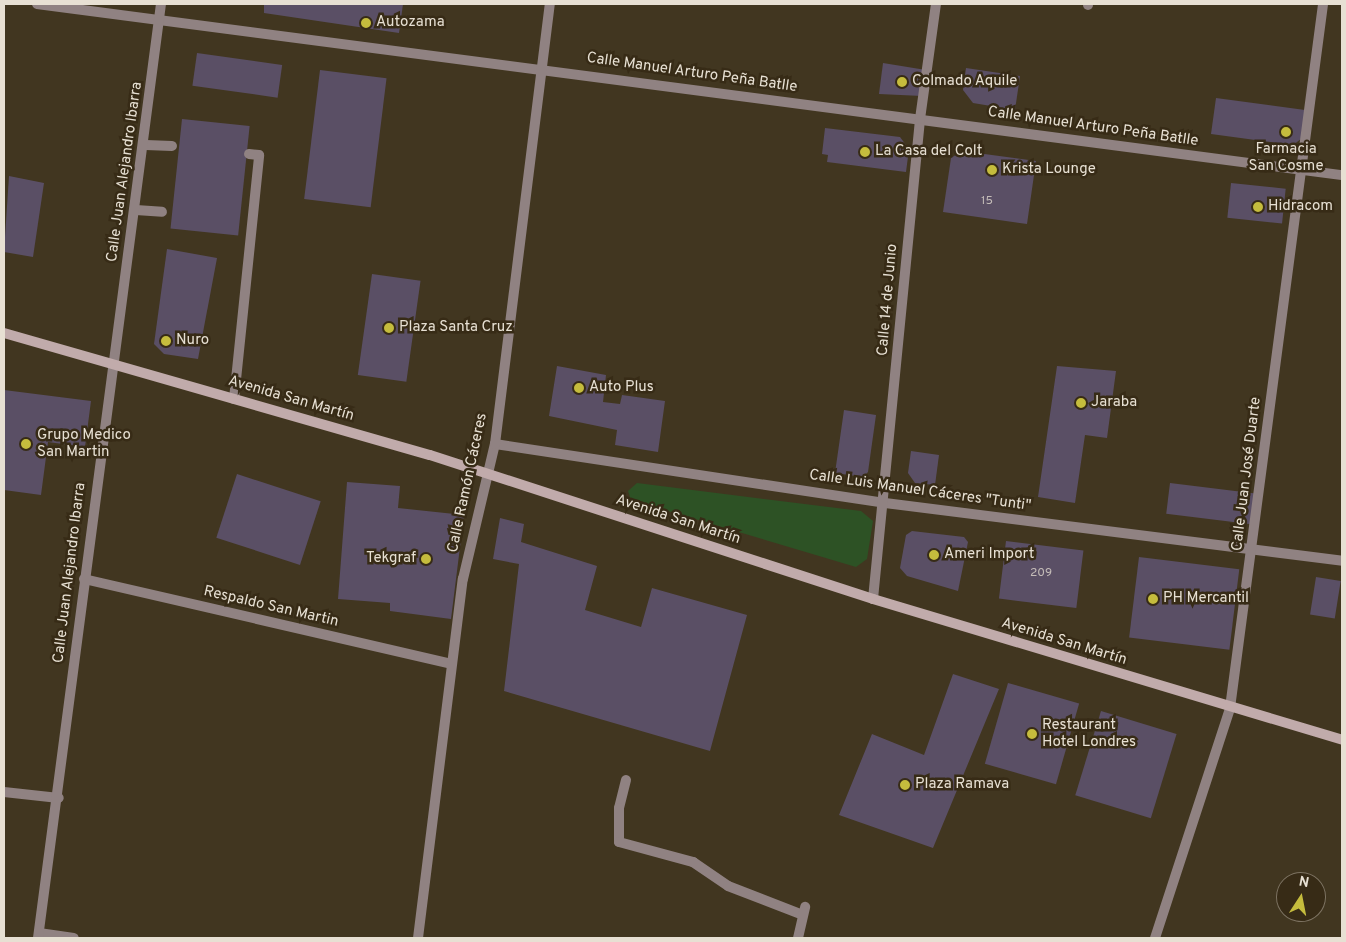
<!DOCTYPE html>
<html>
<head>
<meta charset="utf-8">
<style>
	body { margin:0 }
	#map { position:relative; width:1346px; height:942px; overflow:hidden; background:#413620; font-family:Overpass,sans-serif }
	div>[style] { position:absolute }
	[style*='--x'] { left:calc(var(--x)*1px); top:calc(var(--y)*1px); width:calc(var(--w)*1px); rotate:calc(var(--a)*1deg) }
	.green>* { inset:0; background:#2d5225 }
	.building>* { inset:0; background:#5a4f65; transform-origin:0 0 }
	.service>* { height:10px; margin:-5px; padding:0 5px; transform-origin:5px; border-radius:5px; background:#908282 }
	.minor>* { height:10px; margin:-5px; padding:0 5px; transform-origin:5px; border-radius:5px; background:#908282 }
	.secondary>* { height:10px; margin:-5px; padding:0 5px; transform-origin:5px; border-radius:5px; background:#c1abab }
	.dots>* { width:14px; height:14px; translate:-50% -50%; box-sizing:border-box; border:2px solid #372b16; border-radius:50% }
	span { translate:-50% -50%; white-space:nowrap; text-align:center; line-height:1.15; -webkit-text-stroke:5px #372b16; paint-order:stroke }
	.number-label { font-size:12px; color:#c4bcb8 }
	.number-label span { -webkit-text-stroke-width:0 }
	.poi-label { font-size:15px; color:#e7e0d3 }
	.left { translate:0 -50%; text-align:left }
	.right { translate:-100% -50%; text-align:right }
	.street-label { font-size:15px; color:#e7e0d3 }
	.frame { position:absolute; inset:0; border:5px solid #e7e0d3; pointer-events:none }
	.north { position:absolute; left:1276px; top:872px; width:50px; height:50px; box-sizing:border-box; background:#372b16; border:1px solid #7d7362; border-radius:50%; rotate:11deg; font-size:14px; font-weight:700; line-height:20px; text-align:center; color:#e7e0d3 }
	.north::after { content:''; display:block; margin:auto; width:18px; height:22px; background:#c5bc3d; clip-path:polygon(50% 0,100% 100%,50% 72%,0 100%) }
</style>
</head>
<body>
<div id="map">
	<div class="green">
		<div style="clip-path:polygon(637px 483px,861px 511px,873px 521px,867px 559px,856px 567px,631px 500px,628px 491px)"></div>
	</div>
	<div class="building">
		<div style="clip-path:polygon(264px 4px,403px 4px,399px 33px,264px 13px)"></div>
		<div style="left:197px;top:53px;width:86px;height:33px;rotate:8deg"></div>
		<div style="clip-path:polygon(883px 63px,926px 70px,922px 96px,879px 94px)"></div>
		<div style="clip-path:polygon(966px 68px,1020px 76px,1015px 110px,973px 103px,963px 90px)"></div>
		<div style="left:320px;top:70px;width:67px;height:130px;rotate:7deg"></div>
		<div style="clip-path:polygon(1216px 98px,1305px 110px,1301px 139px,1293px 145px,1211px 134px)"></div>
		<div style="left:182px;top:119px;width:68px;height:110px;rotate:6deg"></div>
		<div style="clip-path:polygon(825px 128px,900px 137px,909px 149px,906px 172px,827px 162px,828px 155px,822px 154px)"></div>
		<div style="clip-path:polygon(962px 151px,1036px 161px,1027px 224px,943px 212px,951px 158px)"></div>
		<div style="clip-path:polygon(9px 176px,44px 183px,33px 257px,4px 252px)"></div>
		<div style="left:1231px;top:183px;width:55px;height:35px;rotate:6deg"></div>
		<div style="clip-path:polygon(167px 249px,217px 258px,198px 359px,164px 354px,154px 344px)"></div>
		<div style="left:372px;top:274px;width:49px;height:102px;rotate:8deg"></div>
		<div style="clip-path:polygon(557px 366px,606px 375px,603px 402px,620px 404px,622px 395px,665px 401px,658px 452px,615px 445px,617px 430px,549px 416px)"></div>
		<div style="clip-path:polygon(1057px 366px,1116px 371px,1107px 438px,1085px 435px,1075px 503px,1038px 497px)"></div>
		<div style="clip-path:polygon(4px 390px,91px 401px,85px 447px,48px 442px,41px 495px,4px 490px)"></div>
		<div style="clip-path:polygon(844px 410px,876px 415px,868px 472px,863px 477px,835px 473px)"></div>
		<div style="clip-path:polygon(911px 451px,939px 455px,935px 485px,915px 483px,908px 473px)"></div>
		<div style="left:237px;top:474px;width:88px;height:67px;rotate:18deg"></div>
		<div style="clip-path:polygon(347px 482px,400px 486px,398px 508px,464px 515px,451px 619px,390px 611px,390px 603px,338px 599px)"></div>
		<div style="left:1170px;top:483px;width:88px;height:31px;rotate:7deg"></div>
		<div style="clip-path:polygon(500px 518px,524px 524px,521px 542px,597px 566px,585px 610px,641px 627px,652px 588px,747px 615px,710px 751px,504px 691px,519px 564px,493px 559px)"></div>
		<div style="clip-path:polygon(912px 531px,964px 537px,968px 542px,958px 591px,907px 576px,900px 568px,906px 535px)"></div>
		<div style="left:1006px;top:541px;width:78px;height:58px;rotate:7deg"></div>
		<div style="left:1139px;top:557px;width:101px;height:81px;rotate:7deg"></div>
		<div style="left:1316px;top:577px;width:25px;height:38px;rotate:9deg"></div>
		<div style="clip-path:polygon(953px 674px,999px 689px,933px 848px,839px 815px,872px 734px,924px 755px)"></div>
		<div style="left:1008px;top:683px;width:74px;height:84px;rotate:16deg"></div>
		<div style="left:1101px;top:711px;width:79px;height:88px;rotate:17deg"></div>
	</div>
	<div class="service">
		<div style="--x:1088;--y:5;--w:1;--a:-90"></div>
		<div style="--x:146;--y:145;--w:26;--a:2"></div>
		<div style="--x:136;--y:210;--w:26;--a:4"></div>
		<div style="--x:234;--y:399;--w:245;--a:-84.1"></div>
		<div style="--x:259;--y:155;--w:10;--a:-174"></div>
		<div style="--x:626;--y:780;--w:29;--a:104"></div>
		<div style="--x:619;--y:808;--w:34;--a:90"></div>
		<div style="--x:619;--y:842;--w:77;--a:15.1"></div>
		<div style="--x:693;--y:862;--w:42;--a:34.4"></div>
		<div style="--x:728;--y:886;--w:80;--a:21.1"></div>
	</div>
	<div class="minor">
		<div style="--x:37;--y:4;--w:1316;--a:7.47"></div>
		<div style="--x:495;--y:444;--w:394;--a:8.6"></div>
		<div style="--x:885;--y:503;--w:461;--a:7.2"></div>
		<div style="--x:84;--y:579;--w:377;--a:13"></div>
		<div style="--x:873;--y:599;--w:482;--a:-84.4"></div>
		<div style="--x:920;--y:119;--w:116;--a:-82.1"></div>
		<div style="--x:4;--y:792;--w:55;--a:6.2"></div>
		<div style="--x:39;--y:933;--w:35;--a:8"></div>
		<div style="--x:38;--y:938;--w:942;--a:-82.5"></div>
		<div style="--x:418;--y:938;--w:362;--a:-82.9"></div>
		<div style="--x:463;--y:579;--w:139;--a:-76.7"></div>
		<div style="--x:495;--y:444;--w:443;--a:-82.9"></div>
		<div style="--x:798;--y:938;--w:32;--a:-77"></div>
		<div style="--x:1155;--y:938;--w:242;--a:-71.9"></div>
		<div style="--x:1230;--y:708;--w:710;--a:-82.47"></div>
	</div>
	<div class="secondary">
		<div style="--x:4;--y:333;--w:443;--a:16"></div>
		<div style="--x:430;--y:455;--w:466;--a:18"></div>
		<div style="--x:873;--y:599;--w:490;--a:16.7"></div>
	</div>
	<div class="dots">
		<div style="left:366px;top:23px;background:#c5bc3d"></div>
		<div style="left:902px;top:82px;background:#c5bc3d"></div>
		<div style="left:1286px;top:132px;background:#c5bc3d"></div>
		<div style="left:865px;top:152px;background:#c5bc3d"></div>
		<div style="left:992px;top:170px;background:#c5bc3d"></div>
		<div style="left:1258px;top:207px;background:#c5bc3d"></div>
		<div style="left:389px;top:328px;background:#c5bc3d"></div>
		<div style="left:166px;top:341px;background:#c5bc3d"></div>
		<div style="left:579px;top:388px;background:#c5bc3d"></div>
		<div style="left:1081px;top:403px;background:#c5bc3d"></div>
		<div style="left:26px;top:444px;background:#c5bc3d"></div>
		<div style="left:934px;top:555px;background:#c5bc3d"></div>
		<div style="left:426px;top:559px;background:#c5bc3d"></div>
		<div style="left:1153px;top:599px;background:#c5bc3d"></div>
		<div style="left:1032px;top:734px;background:#c5bc3d"></div>
		<div style="left:905px;top:785px;background:#c5bc3d"></div>
	</div>
	<div class="number-label">
		<span style="left:987px;top:202px">15</span>
		<span style="left:1041px;top:574px">209</span>
	</div>
	<div class="poi-label">
		<span class="left" style="left:376px;top:23px">Autozama</span>
		<span class="left" style="left:912px;top:82px">Colmado Aquile</span>
		<span style="left:1286px;top:158px">Farmacia<br>San Cosme</span>
		<span class="left" style="left:875px;top:152px">La Casa del Colt</span>
		<span class="left" style="left:1002px;top:170px">Krista Lounge</span>
		<span class="left" style="left:1268px;top:207px">Hidracom</span>
		<span class="left" style="left:399px;top:328px">Plaza Santa Cruz</span>
		<span class="left" style="left:176px;top:341px">Nuro</span>
		<span class="left" style="left:589px;top:388px">Auto Plus</span>
		<span class="left" style="left:1091px;top:403px">Jaraba</span>
		<span class="left" style="left:37px;top:444px">Grupo Medico<br>San Martin</span>
		<span class="left" style="left:944px;top:555px">Ameri Import</span>
		<span class="right" style="left:416px;top:559px">Tekgraf</span>
		<span class="left" style="left:1163px;top:599px">PH Mercantil</span>
		<span class="left" style="left:1042px;top:734px">Restaurant<br>Hotel Londres</span>
		<span class="left" style="left:915px;top:785px">Plaza Ramava</span>
	</div>
	<div class="street-label">
		<span style="left:692px;top:73px;rotate:8deg">Calle Manuel Arturo Peña Batlle</span>
		<span style="left:1093px;top:127px;rotate:8deg">Calle Manuel Arturo Peña Batlle</span>
		<span style="left:125px;top:172px;rotate:-82deg">Calle Juan Alejandro lbarra</span>
		<span style="left:888px;top:300px;rotate:-85deg">Calle 14 de Junio</span>
		<span style="left:291px;top:399px;rotate:16deg">Avenida San Martín</span>
		<span style="left:1247px;top:474px;rotate:-83deg">Calle Juan José Duarte</span>
		<span style="left:468px;top:483px;rotate:-78deg">Calle Ramón Cáceres</span>
		<span style="left:920px;top:491px;rotate:8deg">Calle Luis Manuel Cáceres "Tunti"</span>
		<span style="left:678px;top:520px;rotate:18deg">Avenida San Martín</span>
		<span style="left:70px;top:573px;rotate:-83deg">Calle Juan Alejandro lbarra</span>
		<span style="left:271px;top:607px;rotate:13deg">Respaldo San Martin</span>
		<span style="left:1064px;top:642px;rotate:17deg">Avenida San Martín</span>
	</div>
	<div class="frame"></div>
	<div class="north">N</div>
</div>
</body>
</html>
